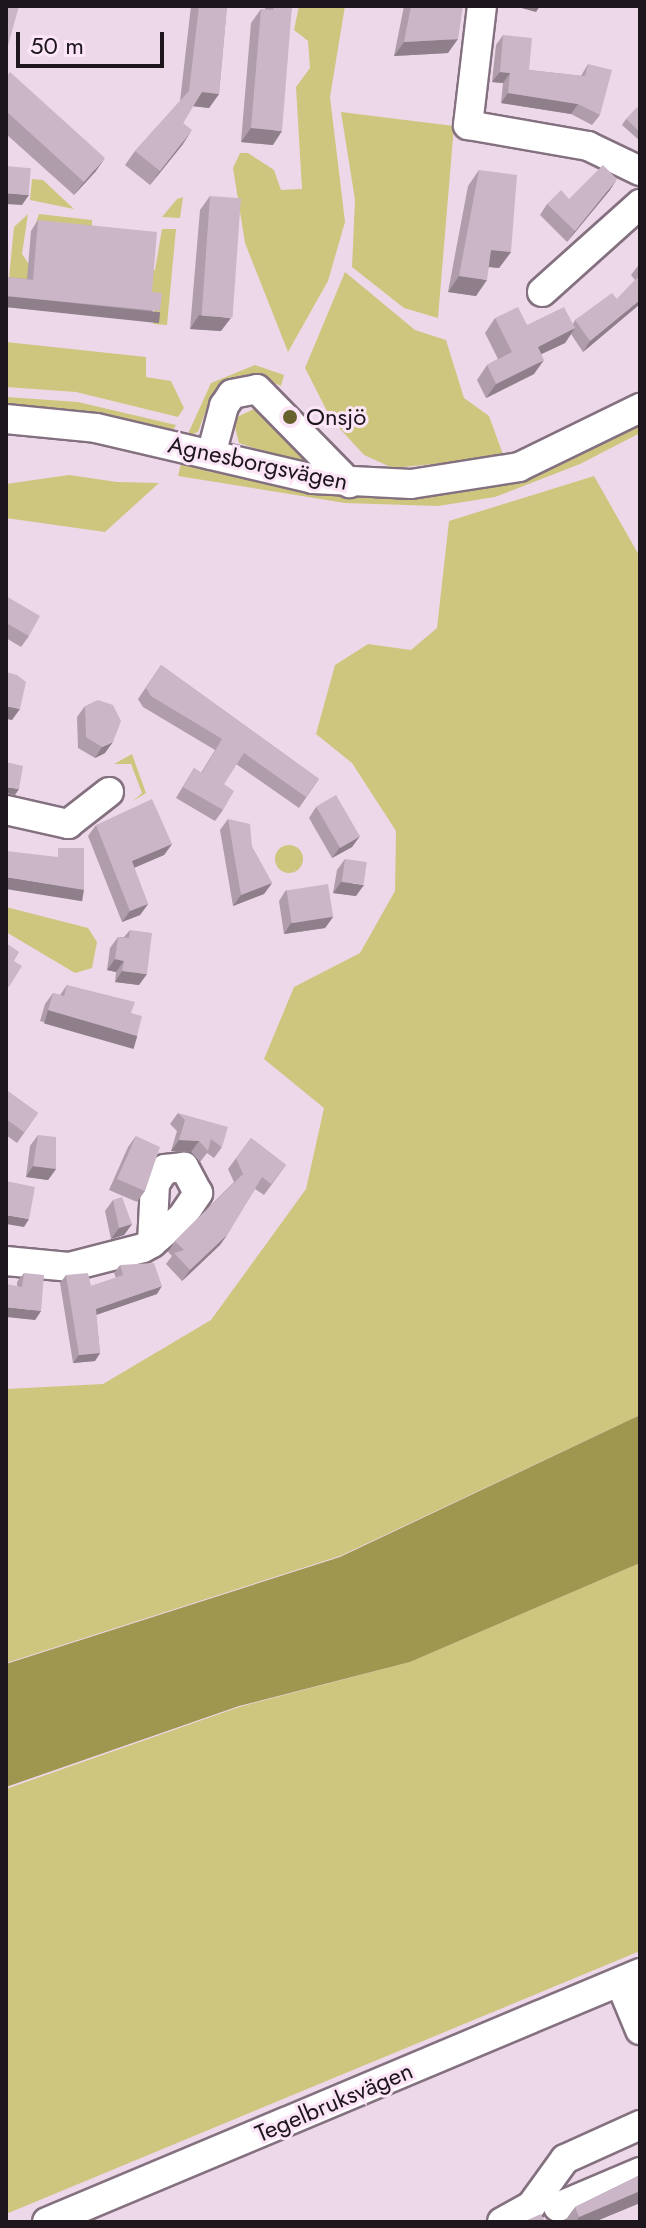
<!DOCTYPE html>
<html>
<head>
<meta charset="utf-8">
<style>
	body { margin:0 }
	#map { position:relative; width:646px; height:2228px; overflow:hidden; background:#edd8e9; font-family:Jost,sans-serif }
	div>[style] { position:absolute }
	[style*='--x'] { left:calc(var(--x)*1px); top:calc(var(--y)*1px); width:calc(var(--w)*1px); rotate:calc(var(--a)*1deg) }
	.green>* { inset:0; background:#cec67f }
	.round { border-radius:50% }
	.water>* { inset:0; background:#9f974f }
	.roads { filter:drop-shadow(2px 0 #847180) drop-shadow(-2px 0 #847180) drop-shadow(0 2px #847180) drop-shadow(0 -2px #847180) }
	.minor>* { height:28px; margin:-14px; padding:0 14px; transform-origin:14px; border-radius:14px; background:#fff }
	.wall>* { inset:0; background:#af9dab }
	.shaded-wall>* { inset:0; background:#8e7f8b; transform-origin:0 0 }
	.building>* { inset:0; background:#cbb6c7; transform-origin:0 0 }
	.dots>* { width:22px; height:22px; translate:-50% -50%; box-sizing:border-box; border:4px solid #fbe5f7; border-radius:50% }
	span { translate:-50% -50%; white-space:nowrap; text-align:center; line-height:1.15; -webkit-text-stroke:6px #fbe5f7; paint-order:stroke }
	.poi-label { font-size:24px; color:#1e161d }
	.left { translate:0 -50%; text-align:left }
	.street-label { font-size:24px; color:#1e161d }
	.frame { position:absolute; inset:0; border:8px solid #1e161d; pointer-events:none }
	.scale { position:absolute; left:16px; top:32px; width:148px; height:36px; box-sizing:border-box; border:4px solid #1e161d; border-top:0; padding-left:10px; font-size:24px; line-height:28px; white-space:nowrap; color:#1e161d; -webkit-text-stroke:6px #fbe5f7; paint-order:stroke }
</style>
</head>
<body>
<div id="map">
	<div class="green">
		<div style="clip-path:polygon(299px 6px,345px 6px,330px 97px,345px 222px,328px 281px,288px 352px,245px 243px,233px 168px,240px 153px,248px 153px,274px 170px,281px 190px,302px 189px,296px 87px,310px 68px,308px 41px,294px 30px)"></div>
		<div style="clip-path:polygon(341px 112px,454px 126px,438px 318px,404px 308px,352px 267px,355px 200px)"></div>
		<div style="clip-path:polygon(32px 179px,43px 180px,74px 209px,30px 200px)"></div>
		<div style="clip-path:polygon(183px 197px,180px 218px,162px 217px,177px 199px)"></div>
		<div style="clip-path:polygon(28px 214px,22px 254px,28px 263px,155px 270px,162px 229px,176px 229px,167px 325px,153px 324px,155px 304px,8px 288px,14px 227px)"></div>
		<div style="clip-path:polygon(39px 214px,92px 220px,92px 229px,33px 231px)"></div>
		<div style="clip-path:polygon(345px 272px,415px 330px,446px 340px,464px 398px,489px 416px,504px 457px,393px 468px,364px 455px,331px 419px,305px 368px)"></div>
		<div style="clip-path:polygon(6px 342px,146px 357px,146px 377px,171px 381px,184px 408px,178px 417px,76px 392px,6px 387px)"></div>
		<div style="clip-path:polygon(255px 365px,284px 375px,281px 386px,254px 374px,227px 380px,212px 394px,198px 432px,187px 436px,211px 383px)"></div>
		<div style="clip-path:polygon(6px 397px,78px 402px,176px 425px,171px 433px,6px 409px)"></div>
		<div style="clip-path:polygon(260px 406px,299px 444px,305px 465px,239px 443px,233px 419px)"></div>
		<div style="clip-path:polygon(640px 420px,640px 433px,580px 464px,495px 497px,438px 506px,345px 503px,178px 476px,182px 460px,293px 487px,565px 459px)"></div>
		<div style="clip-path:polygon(69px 475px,117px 482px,159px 483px,105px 532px,6px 518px,6px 484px)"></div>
		<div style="clip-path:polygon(594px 476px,640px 557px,640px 1415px,340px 1556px,6px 1663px,6px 1389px,103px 1384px,211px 1320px,306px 1189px,324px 1108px,264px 1059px,294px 987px,360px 953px,395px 891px,396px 831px,352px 763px,316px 734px,335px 665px,368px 644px,411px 650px,437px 628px,449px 521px)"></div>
		<div style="clip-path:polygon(132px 754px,146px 793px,133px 801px,142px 793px,131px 764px,114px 764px)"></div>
		<div class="round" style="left:275px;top:845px;width:28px;height:28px"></div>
		<div style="clip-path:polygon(6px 907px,88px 928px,97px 942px,92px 968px,75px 973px,6px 932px)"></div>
		<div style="clip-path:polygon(640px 1563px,640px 1951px,6px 2214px,6px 1789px,239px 1707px,410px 1662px)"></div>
	</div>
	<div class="water">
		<div style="clip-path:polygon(640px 1415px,640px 1563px,410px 1662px,239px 1706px,6px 1787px,6px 1664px,340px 1557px)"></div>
	</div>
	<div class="roads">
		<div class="minor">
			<div style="--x:482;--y:6;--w:120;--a:96.7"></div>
			<div style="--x:468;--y:125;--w:122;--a:9.9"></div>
			<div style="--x:588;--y:146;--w:58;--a:25.7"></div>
			<div style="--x:542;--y:292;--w:132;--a:-41.9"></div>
			<div style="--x:6;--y:419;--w:90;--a:5.7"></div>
			<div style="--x:96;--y:428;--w:223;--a:13.2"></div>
			<div style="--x:313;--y:479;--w:98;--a:2.9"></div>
			<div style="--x:411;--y:484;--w:109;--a:-8.9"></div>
			<div style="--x:519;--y:467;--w:135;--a:-26"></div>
			<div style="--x:211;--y:455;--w:51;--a:-75.1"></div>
			<div style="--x:224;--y:406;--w:14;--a:-56"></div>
			<div style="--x:232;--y:394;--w:25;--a:-11"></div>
			<div style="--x:257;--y:389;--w:132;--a:45.6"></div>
			<div style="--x:6;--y:810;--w:64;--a:12.7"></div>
			<div style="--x:68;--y:824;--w:52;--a:-38"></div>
			<div style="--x:6;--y:1261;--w:63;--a:5.4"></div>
			<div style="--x:69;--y:1267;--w:76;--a:-14.4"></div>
			<div style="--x:143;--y:1248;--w:10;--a:-29"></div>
			<div style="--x:152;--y:1243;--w:40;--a:-41"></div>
			<div style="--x:182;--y:1217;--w:29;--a:-56"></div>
			<div style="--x:198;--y:1193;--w:30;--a:-118"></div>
			<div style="--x:184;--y:1167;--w:19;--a:174"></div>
			<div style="--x:165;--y:1169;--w:18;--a:124"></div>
			<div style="--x:155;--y:1184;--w:59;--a:92.9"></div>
			<div style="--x:620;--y:1982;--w:52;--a:67.4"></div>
			<div style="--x:558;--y:2207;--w:89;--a:-23.1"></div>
			<div style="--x:47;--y:2222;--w:643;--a:-22.78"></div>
			<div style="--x:502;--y:2222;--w:33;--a:-29"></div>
			<div style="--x:531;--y:2206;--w:58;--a:-54.1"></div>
			<div style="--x:565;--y:2159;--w:82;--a:-24.4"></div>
		</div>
	</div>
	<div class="wall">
		<div style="clip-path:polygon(191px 6px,227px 6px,219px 94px,209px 108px,193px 106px,183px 123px,183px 144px,150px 185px,125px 165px,135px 151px,180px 101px)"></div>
		<div style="clip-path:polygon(265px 6px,292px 6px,273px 145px,241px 142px,251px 23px,261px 9px,265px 10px)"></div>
		<div style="clip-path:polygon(404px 6px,463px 6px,448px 53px,394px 56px)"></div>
		<div style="clip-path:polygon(503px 35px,529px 70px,581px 76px,588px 64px,600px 115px,592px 125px,571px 114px,501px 103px,503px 83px,492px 82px,496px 45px)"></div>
		<div style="clip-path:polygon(6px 77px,96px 171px,74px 195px,6px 134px)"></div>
		<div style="clip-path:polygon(640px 110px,640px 141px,622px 125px,626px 119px)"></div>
		<div style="clip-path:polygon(479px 170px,511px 252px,499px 268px,489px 267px,476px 296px,448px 292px,468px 186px)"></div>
		<div style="clip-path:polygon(610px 190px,567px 242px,540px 215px,547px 204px)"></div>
		<div style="clip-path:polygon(210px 196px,221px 331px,190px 329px,200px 210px)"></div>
		<div style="clip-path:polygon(38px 220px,152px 292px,153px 321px,6px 307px,6px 277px,27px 279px,31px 231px)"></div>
		<div style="clip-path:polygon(640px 263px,640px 304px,583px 352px,571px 334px,565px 343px,541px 354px,534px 374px,486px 398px,477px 380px,487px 365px,498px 359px,485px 333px,495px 318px,527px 325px,573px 324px,575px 320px,617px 299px,635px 280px,631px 275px)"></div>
		<div style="clip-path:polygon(6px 596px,29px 636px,21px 647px,6px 638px)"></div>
		<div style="clip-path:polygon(161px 665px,319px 779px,299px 808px,236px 764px,224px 784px,223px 810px,215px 821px,176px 798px,194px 768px,201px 773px,215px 750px,143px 707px,138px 699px)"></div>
		<div style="clip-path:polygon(85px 706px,105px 753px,95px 758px,78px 748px,77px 717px)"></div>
		<div style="clip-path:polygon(316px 807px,360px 836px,352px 847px,332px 858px,309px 818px)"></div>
		<div style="clip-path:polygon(228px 819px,252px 847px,272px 883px,264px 894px,233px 906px,220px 830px)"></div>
		<div style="clip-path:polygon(96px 825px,172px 844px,164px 855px,134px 868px,148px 904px,140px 915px,122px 922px,88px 836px)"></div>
		<div style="clip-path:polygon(345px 859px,356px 896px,333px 893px,337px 870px)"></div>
		<div style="clip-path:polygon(286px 890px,333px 917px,325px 928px,284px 934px,279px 901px)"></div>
		<div style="clip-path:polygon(130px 930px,139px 985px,115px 982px,116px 972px,107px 970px,110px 948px,118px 937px,124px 937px)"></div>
		<div style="clip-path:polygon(67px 985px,131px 1013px,129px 1047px,40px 1021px,45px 1004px,53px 993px,60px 995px)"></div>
		<div style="clip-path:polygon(6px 1090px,38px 1113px,17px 1143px,6px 1135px)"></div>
		<div style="clip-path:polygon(178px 1113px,222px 1147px,214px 1158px,207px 1153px,200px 1162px,191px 1152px,171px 1151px,177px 1131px,170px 1124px)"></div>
		<div style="clip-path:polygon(38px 1135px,56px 1169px,48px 1180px,26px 1177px,30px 1146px)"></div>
		<div style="clip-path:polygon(136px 1136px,145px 1191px,137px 1202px,109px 1190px,128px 1147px)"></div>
		<div style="clip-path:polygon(251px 1138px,286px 1165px,264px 1195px,255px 1189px,220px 1245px,182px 1281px,166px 1264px,172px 1256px,168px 1252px,175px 1241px,234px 1182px,228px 1169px)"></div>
		<div style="clip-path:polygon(113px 1200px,132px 1224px,124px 1235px,111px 1239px,105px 1211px)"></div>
		<div style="clip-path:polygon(120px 1265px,157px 1294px,96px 1315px,100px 1353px,95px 1361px,73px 1363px,60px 1283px,66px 1275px,91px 1286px,116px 1278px,114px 1273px)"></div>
		<div style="clip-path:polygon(24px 1273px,41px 1311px,35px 1320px,17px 1286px,17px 1282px)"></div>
		<div style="clip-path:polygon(640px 2175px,640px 2203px,594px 2222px,564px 2222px,575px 2207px)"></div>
	</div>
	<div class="shaded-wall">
		<div style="clip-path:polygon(514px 6px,540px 6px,536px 12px)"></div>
		<div style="clip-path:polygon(458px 39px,448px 53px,394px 56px,404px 42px)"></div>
		<div style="clip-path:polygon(500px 72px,510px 73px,503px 83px,492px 82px)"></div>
		<div style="clip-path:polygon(202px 92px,219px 94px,209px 108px,192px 106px)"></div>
		<div style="clip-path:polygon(508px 93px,578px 104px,571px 114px,501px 103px)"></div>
		<div style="clip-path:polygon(251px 128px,282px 131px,273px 145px,241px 142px)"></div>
		<div style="clip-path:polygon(192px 130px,183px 144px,150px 185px,160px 171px)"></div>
		<div style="clip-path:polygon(105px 158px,96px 171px,74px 195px,84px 182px)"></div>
		<div style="clip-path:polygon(617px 179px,610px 190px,567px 242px,575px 231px)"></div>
		<div style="clip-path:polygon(6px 193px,29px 195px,22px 205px,6px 204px)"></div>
		<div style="clip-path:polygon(491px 250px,511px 252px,499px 268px,480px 266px)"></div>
		<div style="clip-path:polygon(459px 276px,487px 280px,476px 296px,448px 292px)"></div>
		<div style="left:6px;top:296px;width:155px;height:11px;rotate:6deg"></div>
		<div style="clip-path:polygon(640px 300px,640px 304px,583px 352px,590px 341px)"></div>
		<div style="clip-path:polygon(199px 315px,231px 318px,221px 331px,190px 329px)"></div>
		<div style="clip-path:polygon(575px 328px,565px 343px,527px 361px,538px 347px)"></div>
		<div style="clip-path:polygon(544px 360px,534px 374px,486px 398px,496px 384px)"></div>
		<div style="clip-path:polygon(6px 706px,20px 709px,12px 720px,6px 719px)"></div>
		<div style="clip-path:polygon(113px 742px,105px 753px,95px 758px,102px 747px)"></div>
		<div style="clip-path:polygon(6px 787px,19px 789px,15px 795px,6px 793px)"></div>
		<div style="clip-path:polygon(360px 836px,352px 847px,332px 858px,340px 847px)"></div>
		<div style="clip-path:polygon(172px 844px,164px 855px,124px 872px,132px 861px)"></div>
		<div style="left:6px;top:877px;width:79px;height:12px;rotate:9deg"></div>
		<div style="clip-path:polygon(341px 882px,364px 885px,356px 896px,333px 893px)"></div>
		<div style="clip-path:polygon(272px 883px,264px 894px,233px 906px,241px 895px)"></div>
		<div style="clip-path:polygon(148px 904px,140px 915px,122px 922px,130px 911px)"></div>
		<div style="clip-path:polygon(333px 917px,325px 928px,284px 934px,291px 923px)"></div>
		<div style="clip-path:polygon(115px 959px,124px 961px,116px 972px,107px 970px)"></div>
		<div style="clip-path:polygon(122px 971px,147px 974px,139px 985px,115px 982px)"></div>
		<div style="left:48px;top:1010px;width:93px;height:14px;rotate:16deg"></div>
		<div style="clip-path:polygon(179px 1140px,199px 1141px,191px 1152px,171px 1151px)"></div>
		<div style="clip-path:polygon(33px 1166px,56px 1169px,48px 1180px,26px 1177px)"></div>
		<div style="clip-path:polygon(6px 1215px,29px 1219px,24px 1227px,6px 1224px)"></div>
		<div style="clip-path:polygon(132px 1224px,124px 1235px,111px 1239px,119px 1228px)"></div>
		<div style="clip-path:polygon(228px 1234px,220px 1245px,182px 1281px,190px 1270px)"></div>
		<div style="clip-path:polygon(162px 1286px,157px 1294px,90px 1317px,96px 1309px)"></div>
		<div style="clip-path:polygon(6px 1307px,41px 1311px,35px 1320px,6px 1317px)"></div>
		<div style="clip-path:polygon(100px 1353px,95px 1361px,73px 1363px,79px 1355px)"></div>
		<div style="clip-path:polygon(640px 2191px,640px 2203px,594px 2222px,576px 2222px,579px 2217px)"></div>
	</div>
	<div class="building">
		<div style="clip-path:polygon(6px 6px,19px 6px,6px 53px)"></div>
		<div style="clip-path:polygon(199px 6px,227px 6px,219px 94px,202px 92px,183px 123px,192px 130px,160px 171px,135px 151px,189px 91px)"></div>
		<div style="clip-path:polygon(274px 6px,292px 6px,282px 131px,251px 128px,261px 9px,273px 10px)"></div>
		<div style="clip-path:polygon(411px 6px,463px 6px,458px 39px,404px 42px)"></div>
		<div style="clip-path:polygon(503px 35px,532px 38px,529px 70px,585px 76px,588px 64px,612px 70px,600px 115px,578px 104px,508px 93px,510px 73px,500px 72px)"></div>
		<div style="clip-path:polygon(10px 72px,105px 158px,84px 182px,6px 111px,6px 77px)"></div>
		<div style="clip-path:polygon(637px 107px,640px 110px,640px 132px,626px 119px)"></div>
		<div style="clip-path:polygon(603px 165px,617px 179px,575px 231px,547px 204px,561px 190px,569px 199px)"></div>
		<div style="left:6px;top:166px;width:25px;height:27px;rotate:5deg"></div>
		<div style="clip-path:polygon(479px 170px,517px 175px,511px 252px,491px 250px,487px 280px,459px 276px)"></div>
		<div style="left:210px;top:196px;width:31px;height:120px;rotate:4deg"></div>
		<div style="clip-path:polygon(38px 220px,157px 232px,152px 292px,162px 293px,160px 311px,6px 296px,6px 277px,33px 280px)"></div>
		<div style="clip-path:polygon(640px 275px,640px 300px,590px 341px,575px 320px,612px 293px,617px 299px)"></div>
		<div style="clip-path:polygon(518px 307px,527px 325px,564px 307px,575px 328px,538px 347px,544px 360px,496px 384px,487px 365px,512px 352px,495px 318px)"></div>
		<div style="clip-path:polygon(6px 596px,40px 616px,29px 636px,6px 623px)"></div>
		<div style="clip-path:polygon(161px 665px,319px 779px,306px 797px,244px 753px,224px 784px,234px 791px,223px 810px,183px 787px,194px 768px,202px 773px,222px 739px,151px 696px,146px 688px)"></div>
		<div style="clip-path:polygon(6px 672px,17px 675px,26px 682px,20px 709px,6px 706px)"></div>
		<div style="clip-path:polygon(98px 700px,113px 705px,121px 721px,113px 742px,102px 747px,86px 737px,85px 706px)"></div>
		<div style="clip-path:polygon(6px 762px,23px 766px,19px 789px,6px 787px)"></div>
		<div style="left:336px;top:795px;width:48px;height:23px;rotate:60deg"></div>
		<div style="clip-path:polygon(152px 799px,172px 844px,132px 861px,148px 904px,130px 911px,96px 825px)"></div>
		<div style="clip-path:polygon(228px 819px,250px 824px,252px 847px,272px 883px,241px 895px)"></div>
		<div style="clip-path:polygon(58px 848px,84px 848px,84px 890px,6px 877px,6px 851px,58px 857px)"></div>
		<div style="left:345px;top:859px;width:22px;height:23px;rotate:8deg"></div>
		<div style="left:328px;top:884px;width:33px;height:42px;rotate:81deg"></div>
		<div style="clip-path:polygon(130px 930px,152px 933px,147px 974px,122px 971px,124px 961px,115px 959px,118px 937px,129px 938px)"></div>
		<div style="clip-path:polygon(6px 943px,19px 952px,14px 961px,22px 966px,9px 987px,6px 985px)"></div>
		<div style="clip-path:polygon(67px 985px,135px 1002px,131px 1013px,142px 1016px,137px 1036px,48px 1010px,53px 993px,64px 996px)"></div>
		<div style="clip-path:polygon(6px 1090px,38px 1113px,24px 1132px,6px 1119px)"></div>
		<div style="clip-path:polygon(178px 1113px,228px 1127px,222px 1147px,211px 1139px,208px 1151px,199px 1141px,179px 1140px,185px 1120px)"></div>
		<div style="clip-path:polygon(38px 1135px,56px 1137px,56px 1169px,33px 1166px)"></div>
		<div style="clip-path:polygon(136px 1136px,160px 1147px,145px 1191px,117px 1179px)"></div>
		<div style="clip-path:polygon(251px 1138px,286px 1165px,271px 1184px,262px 1177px,228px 1234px,190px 1270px,174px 1253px,184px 1250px,175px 1241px,243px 1174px,236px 1158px)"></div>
		<div style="clip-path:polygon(6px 1181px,35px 1187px,29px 1219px,6px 1215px)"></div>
		<div style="clip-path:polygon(122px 1197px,132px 1224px,119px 1228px,113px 1200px)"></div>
		<div style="clip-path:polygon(154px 1263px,162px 1286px,96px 1309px,100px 1353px,79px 1355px,66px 1275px,88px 1273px,91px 1286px,123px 1275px,120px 1265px)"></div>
		<div style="clip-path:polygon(24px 1273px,44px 1275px,41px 1311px,6px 1307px,6px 1284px,22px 1287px)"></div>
		<div style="clip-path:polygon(640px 2175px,640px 2191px,579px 2217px,575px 2207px)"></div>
		<div style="clip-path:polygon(541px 2214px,545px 2222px,523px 2222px)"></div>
	</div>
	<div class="dots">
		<div style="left:290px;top:417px;background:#67612d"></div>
	</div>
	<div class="poi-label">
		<span class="left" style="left:306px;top:417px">Onsjö</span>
	</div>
	<div class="street-label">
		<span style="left:258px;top:463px;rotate:12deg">Agnesborgsvägen</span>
		<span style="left:334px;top:2102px;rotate:-23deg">Tegelbruksvägen</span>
	</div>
	<div class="frame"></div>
	<div class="scale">50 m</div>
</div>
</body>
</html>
